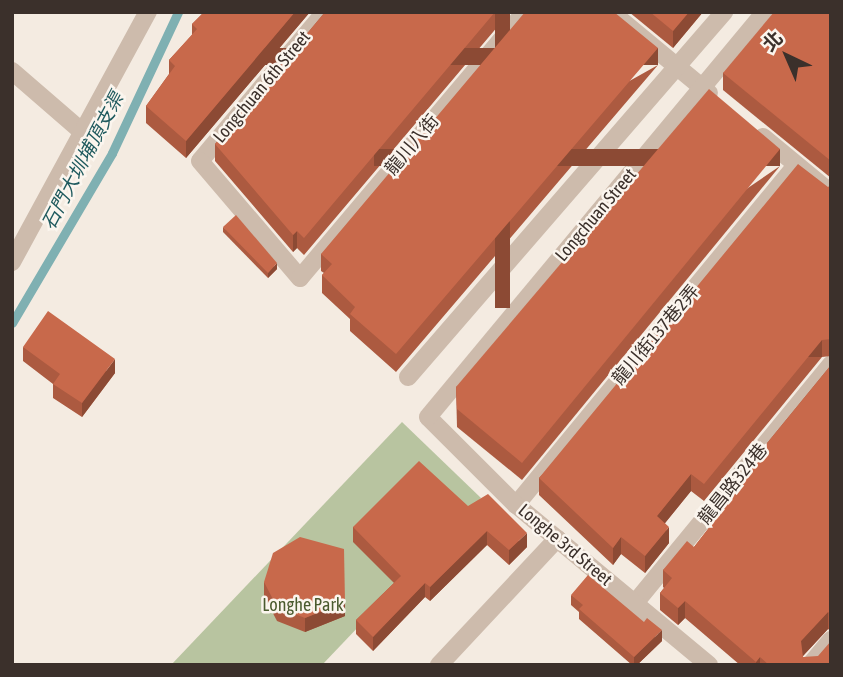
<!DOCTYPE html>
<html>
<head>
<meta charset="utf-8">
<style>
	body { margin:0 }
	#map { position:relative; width:843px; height:677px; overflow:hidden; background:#f4ebe1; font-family:"Asap Condensed","Noto Sans TC",sans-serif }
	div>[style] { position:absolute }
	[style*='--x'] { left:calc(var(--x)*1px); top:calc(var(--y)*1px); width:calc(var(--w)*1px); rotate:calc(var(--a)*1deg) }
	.green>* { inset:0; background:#b8c4a0 }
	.stream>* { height:9px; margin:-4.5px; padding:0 4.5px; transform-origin:4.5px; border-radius:4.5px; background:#7fb0b2 }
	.lane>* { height:18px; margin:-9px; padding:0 9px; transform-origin:9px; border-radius:9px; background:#cdbbac }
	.wall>* { inset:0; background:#ac5a40 }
	.shaded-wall>* { inset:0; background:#8c4a34; transform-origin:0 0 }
	.building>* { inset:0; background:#c8694b }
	span { translate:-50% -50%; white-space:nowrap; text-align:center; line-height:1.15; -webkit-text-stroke:5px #fbf5ee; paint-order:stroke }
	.street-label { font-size:18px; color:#3b302b }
	.park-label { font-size:18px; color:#4a5a2e }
	.water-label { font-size:19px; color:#1f5a5e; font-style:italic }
	.frame { position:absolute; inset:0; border:14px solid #3b302b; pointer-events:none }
	.north { position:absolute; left:752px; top:21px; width:70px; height:70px; -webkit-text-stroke:5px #fbf5ee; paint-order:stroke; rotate:316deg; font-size:19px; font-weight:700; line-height:28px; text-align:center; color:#3b302b }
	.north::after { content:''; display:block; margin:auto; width:24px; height:32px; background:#3b302b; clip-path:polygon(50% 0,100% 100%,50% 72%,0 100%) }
</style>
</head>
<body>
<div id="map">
	<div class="green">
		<div style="clip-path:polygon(402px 422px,481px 498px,322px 665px,171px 665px)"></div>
	</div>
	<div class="stream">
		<div style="--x:12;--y:323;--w:197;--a:-59.5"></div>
		<div style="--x:112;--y:153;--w:156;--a:-64.9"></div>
	</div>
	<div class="lane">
		<div style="--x:325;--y:12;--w:194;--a:130"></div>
		<div style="--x:200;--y:161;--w:154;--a:49.5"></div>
		<div style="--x:300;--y:278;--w:348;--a:-49.8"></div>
		<div style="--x:611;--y:12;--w:127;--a:39.6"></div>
		<div style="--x:12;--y:71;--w:98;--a:40.9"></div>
		<div style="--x:763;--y:137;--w:88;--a:39.5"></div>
		<div style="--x:12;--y:262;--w:285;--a:-61.5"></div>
		<div style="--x:408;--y:377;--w:483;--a:-49.1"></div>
		<div style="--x:516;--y:505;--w:440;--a:-50.5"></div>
		<div style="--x:635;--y:603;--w:309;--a:-50.6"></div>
		<div style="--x:439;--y:665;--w:173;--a:-46.9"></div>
		<div style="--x:709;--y:665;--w:251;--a:-140.3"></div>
		<div style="--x:516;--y:505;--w:124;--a:-135"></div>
		<div style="--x:428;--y:417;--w:527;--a:-50.24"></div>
		<div style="--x:810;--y:665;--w:33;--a:-50"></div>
	</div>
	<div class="wall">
		<div style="clip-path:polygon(202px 12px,310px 12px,186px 158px,146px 123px,146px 106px,169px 74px,169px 60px,192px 35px,192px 24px,202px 14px)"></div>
		<div style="clip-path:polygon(325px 12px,510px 12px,304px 255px,297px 248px,293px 252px,215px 161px,215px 144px)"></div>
		<div style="clip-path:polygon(629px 12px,703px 12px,673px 48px)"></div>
		<div style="clip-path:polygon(831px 12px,831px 178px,723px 90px,723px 73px)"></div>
		<div style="clip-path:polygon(658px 65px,396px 372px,350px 331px,350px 319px,322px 293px,322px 275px,324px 273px,321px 271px,321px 254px)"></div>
		<div style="clip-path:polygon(780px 166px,522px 480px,457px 427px,456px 387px)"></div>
		<div style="clip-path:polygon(831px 186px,831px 356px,822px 357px,704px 501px,691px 491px,665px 523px,669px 543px,645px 573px,621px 554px,613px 565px,539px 495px,539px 478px,828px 187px)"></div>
		<div style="clip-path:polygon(223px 227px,277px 269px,268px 278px,223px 232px)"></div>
		<div style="clip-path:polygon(23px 347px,115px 373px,82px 417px,53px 398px,53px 384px,23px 361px)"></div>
		<div style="clip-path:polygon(831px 365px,831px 631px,828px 629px,803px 656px,803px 657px,831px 665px,740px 665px,685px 618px,678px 625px,660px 610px,660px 593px,664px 588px,663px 587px,663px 570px,694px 547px,723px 510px,723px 497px)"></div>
		<div style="clip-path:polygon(468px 506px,527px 547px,509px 565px,487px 545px,430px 601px,425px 597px,373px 651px,356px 634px,356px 620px,394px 583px,353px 542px,353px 527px)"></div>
		<div style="clip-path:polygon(264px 582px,345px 616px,305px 632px,277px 621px,264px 596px)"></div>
		<div style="clip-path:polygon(571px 595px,662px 641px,637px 665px,632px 665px,579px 619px,579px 612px,571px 605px)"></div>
	</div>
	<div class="shaded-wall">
		<div style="clip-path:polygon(295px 12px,310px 12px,186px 158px,186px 141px)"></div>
		<div style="left:495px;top:12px;width:15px;height:296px"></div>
		<div style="clip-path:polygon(689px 12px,703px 12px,673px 48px,673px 31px)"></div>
		<div style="left:658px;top:48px;width:17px;height:403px;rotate:90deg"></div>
		<div style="left:780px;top:149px;width:17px;height:406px;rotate:90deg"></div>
		<div style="clip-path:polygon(297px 231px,297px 248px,293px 252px,293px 235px)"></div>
		<div style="clip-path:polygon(277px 263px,277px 269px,268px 278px,268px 273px)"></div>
		<div style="left:822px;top:340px;width:17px;height:186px;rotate:90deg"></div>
		<div style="clip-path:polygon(115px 359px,115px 373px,82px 417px,82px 403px)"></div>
		<div style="clip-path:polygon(691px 474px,691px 491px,657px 533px,657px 516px)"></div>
		<div style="clip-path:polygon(669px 527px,669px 543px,645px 573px,645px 556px)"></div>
		<div style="clip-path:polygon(487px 531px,487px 545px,430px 601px,430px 587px)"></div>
		<div style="clip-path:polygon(527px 533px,527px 547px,509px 565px,509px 550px)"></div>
		<div style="clip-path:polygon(621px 537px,621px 554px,613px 565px,613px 548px)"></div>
		<div style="clip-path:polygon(425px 583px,425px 597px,373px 651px,373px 637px)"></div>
		<div style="clip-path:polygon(685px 601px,685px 618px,678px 625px,678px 608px)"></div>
		<div style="clip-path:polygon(345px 602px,345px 616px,305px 632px,305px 618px)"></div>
		<div style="clip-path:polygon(828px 612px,828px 629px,801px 658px,801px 641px)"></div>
		<div style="clip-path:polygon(662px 630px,662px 641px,637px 665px,634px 665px,634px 657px)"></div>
		<div style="clip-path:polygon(760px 657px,760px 665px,756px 665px,756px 662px)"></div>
	</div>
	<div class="building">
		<div style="clip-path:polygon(204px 12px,295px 12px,186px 141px,146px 106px,175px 66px,169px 60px,197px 29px,192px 24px)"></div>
		<div style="clip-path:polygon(325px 12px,495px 12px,304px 238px,297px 231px,293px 235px,215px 144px)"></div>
		<div style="clip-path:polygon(525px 12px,614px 12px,658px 48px,396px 354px,350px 314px,355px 307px,322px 275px,332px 264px,321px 254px)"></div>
		<div style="clip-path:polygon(650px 12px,689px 12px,673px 31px)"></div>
		<div style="clip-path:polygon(774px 12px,831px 12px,831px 161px,723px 73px)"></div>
		<div style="clip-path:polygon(709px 89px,780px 149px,522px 463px,457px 409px,456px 387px)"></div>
		<div style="clip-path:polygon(798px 164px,828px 187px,831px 186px,831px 339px,822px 340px,704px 484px,691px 474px,657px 516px,669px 527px,645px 556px,621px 537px,613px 548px,539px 478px)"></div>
		<div style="clip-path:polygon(236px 215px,277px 263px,268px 273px,223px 227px)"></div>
		<div style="clip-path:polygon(48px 311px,115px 359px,82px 403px,53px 384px,60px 374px,23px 347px)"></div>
		<div style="clip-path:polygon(831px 365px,831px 614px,828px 612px,801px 641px,803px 657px,818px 656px,831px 641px,831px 665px,769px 665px,760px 657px,756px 662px,685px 601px,678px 608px,660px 593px,672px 578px,663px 570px,687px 541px,694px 547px,729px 502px,723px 497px)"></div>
		<div style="clip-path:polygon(419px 461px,468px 506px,488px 494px,527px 533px,509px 550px,487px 531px,430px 587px,425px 583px,373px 637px,356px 620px,401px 576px,353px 527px)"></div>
		<div style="clip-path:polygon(300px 537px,344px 549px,345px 602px,305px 618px,277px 607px,264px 582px,273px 553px)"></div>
		<div style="clip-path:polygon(588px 575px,644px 622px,647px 618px,662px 630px,634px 657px,579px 609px,583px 605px,571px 595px)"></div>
	</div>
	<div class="street-label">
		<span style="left:262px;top:87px;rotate:-50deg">Longchuan 6th Street</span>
		<span style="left:412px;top:145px;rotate:-50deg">龍川八街</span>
		<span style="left:596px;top:215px;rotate:-50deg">Longchuan Street</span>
		<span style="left:656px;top:335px;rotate:-50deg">龍川街137巷2弄</span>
		<span style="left:733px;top:484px;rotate:-51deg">龍昌路324巷</span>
		<span style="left:565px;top:545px;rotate:40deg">Longhe 3rd Street</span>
	</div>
	<div class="park-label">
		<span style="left:303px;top:605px">Longhe Park</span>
	</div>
	<div class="water-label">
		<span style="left:83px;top:161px;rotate:-62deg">石門大圳埔頂支渠</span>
	</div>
	<div class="frame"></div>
	<div class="north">北</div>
</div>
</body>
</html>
